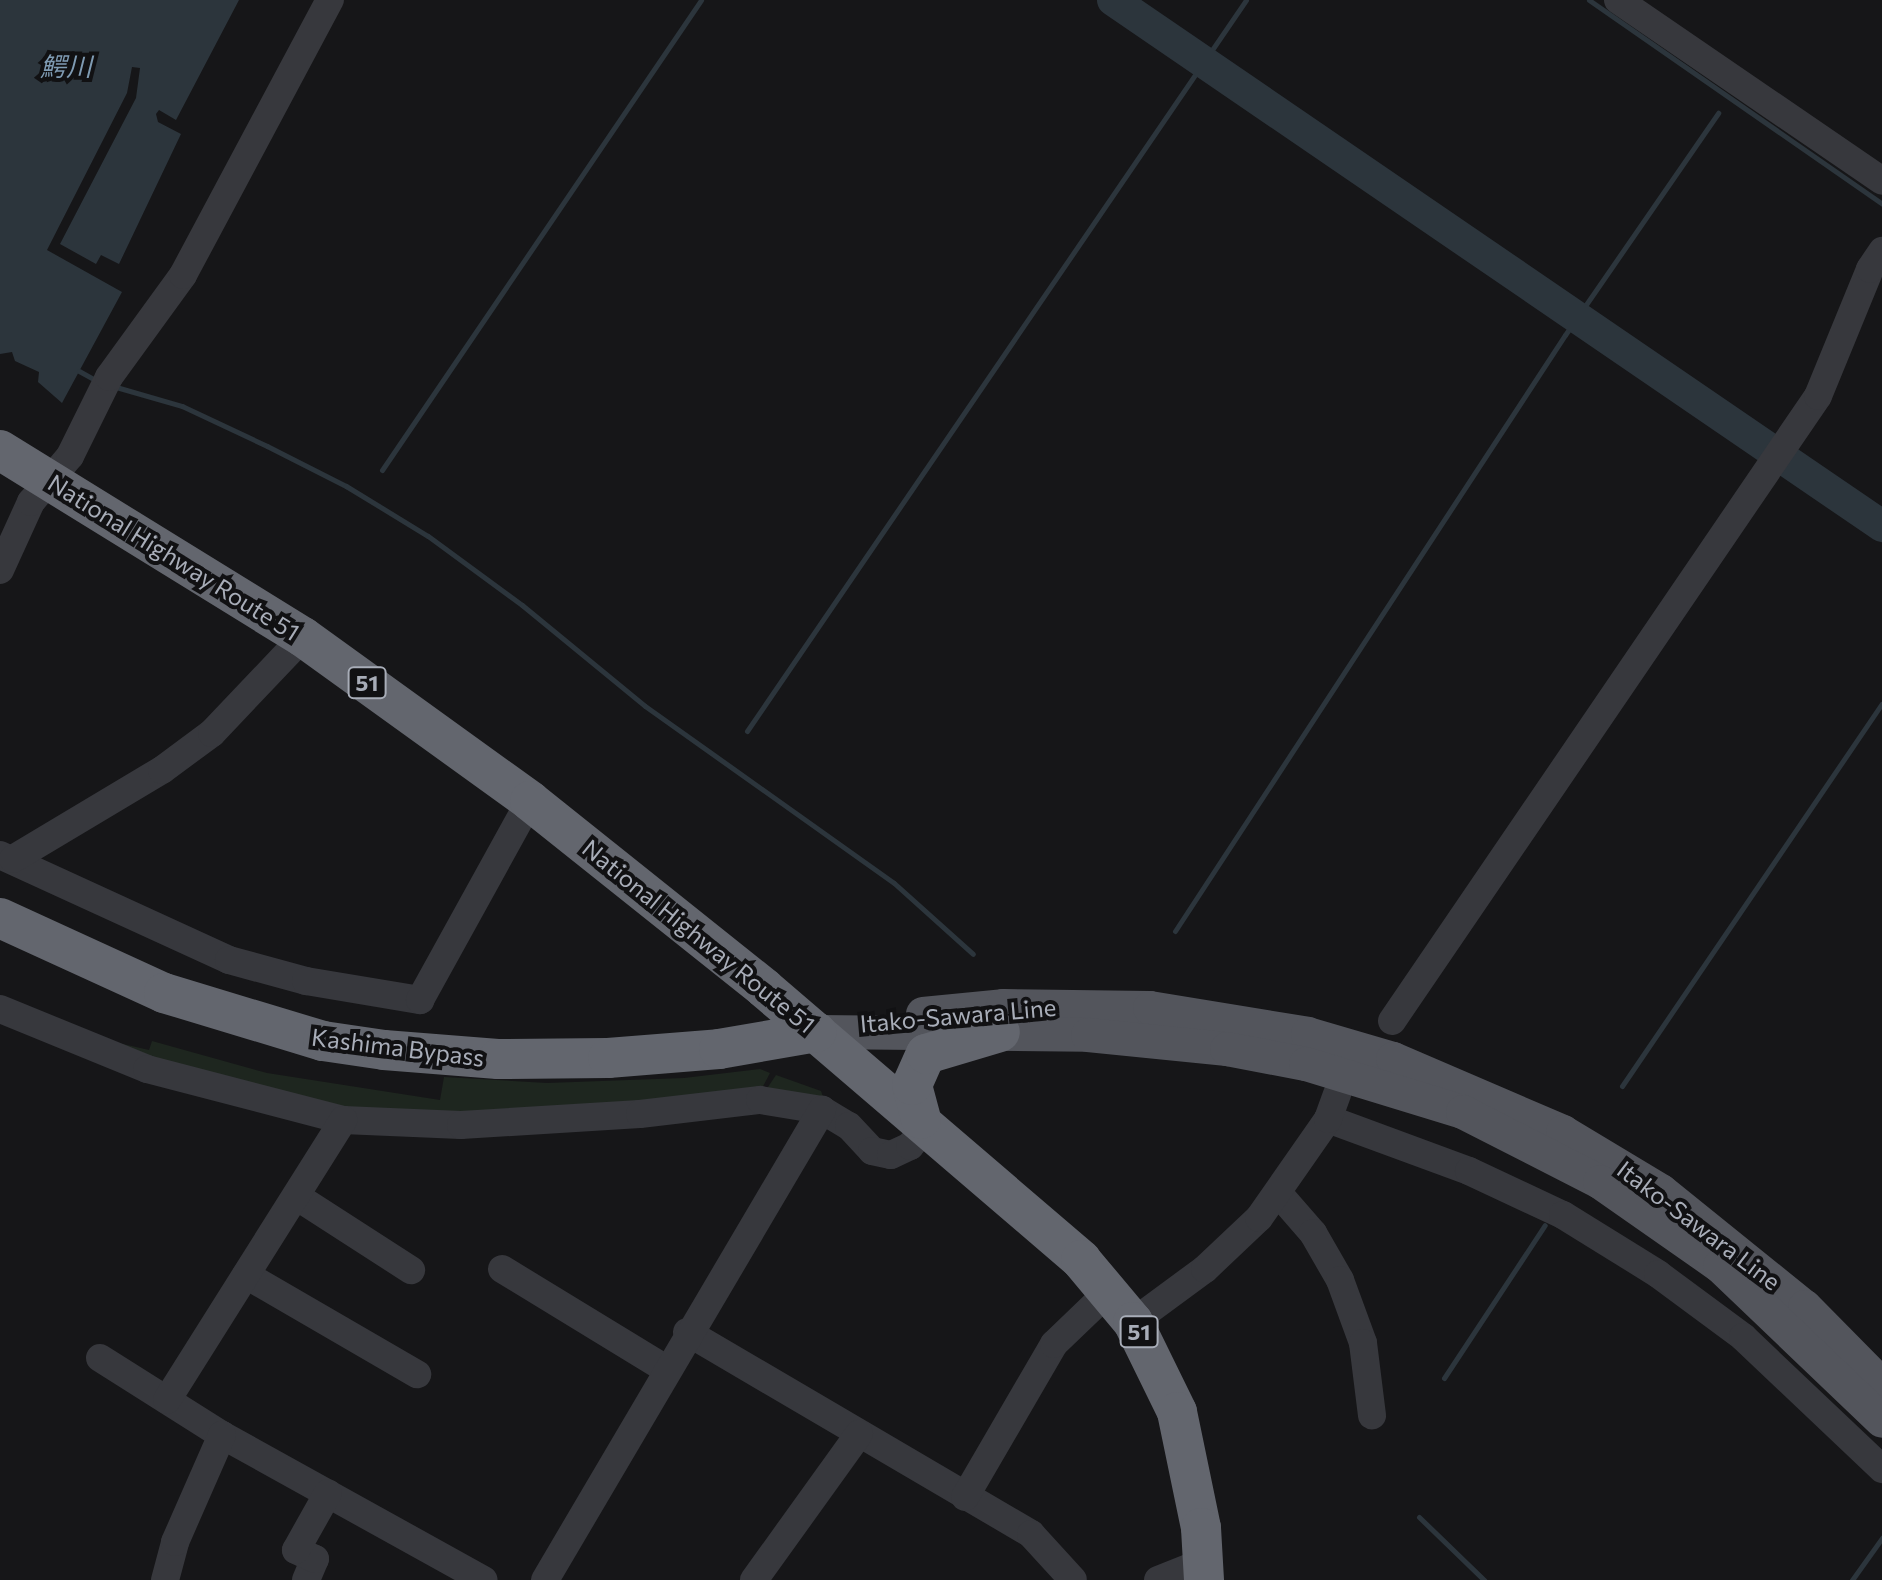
<!DOCTYPE html>
<html>
<head>
<meta charset="utf-8">
<style>
	body { margin:0 }
	#map { position:relative; width:1882px; height:1580px; overflow:hidden; background:#161618; font-family:Commissioner,"Noto Sans JP",sans-serif }
	div>[style] { position:absolute }
	[style*='--x'] { left:calc(var(--x)*1px); top:calc(var(--y)*1px); width:calc(var(--w)*1px); rotate:calc(var(--a)*1deg) }
	.green>* { inset:0; background:#1e261f }
	.water>* { inset:0; background:#2c353c }
	.stream>* { height:5px; margin:-2.5px; padding:0 2.5px; transform-origin:2.5px; border-radius:2.5px; background:#2c353c }
	.river>* { height:32px; margin:-16px; padding:0 16px; transform-origin:16px; border-radius:16px; background:#2c353c }
	.minor>* { height:28px; margin:-14px; padding:0 14px; transform-origin:14px; border-radius:14px; background:#37383d }
	.major>* { height:34px; margin:-17px; padding:0 17px; transform-origin:17px; border-radius:17px; background:#53555c }
	.highway>* { height:40px; margin:-20px; padding:0 20px; transform-origin:20px; border-radius:20px; background:#63666e }
	span { translate:-50% -50%; white-space:nowrap; text-align:center; line-height:1.15; -webkit-text-stroke:8px #111113; paint-order:stroke }
	.shield-label span { padding:2px 6px; background:#111113; border:2px solid; border-radius:6px; -webkit-text-stroke-width:0 }
	.shield-label { font-size:22px; color:#a8adb8; font-weight:700 }
	.street-label { font-size:24px; color:#a8adb8 }
	.water-label { font-size:26px; color:#7f9bb3; font-style:italic }
</style>
</head>
<body>
<div id="map">
	<div class="green">
		<div style="clip-path:polygon(152px 1041px,267px 1073px,440px 1100px,444px 1077px,547px 1083px,684px 1078px,760px 1069px,770px 1073px,760px 1092px,656px 1106px,371px 1114px,176px 1072px,114px 1042px,149px 1050px)"></div>
		<div style="clip-path:polygon(776px 1075px,821px 1091px,823px 1097px,764px 1093px)"></div>
	</div>
	<div class="water">
		<div style="clip-path:polygon(0 0,239px 0,176px 120px,159px 110px,156px 114px,158px 122px,181px 134px,119px 264px,101px 255px,96px 264px,60px 244px,136px 98px,140px 68px,132px 67px,127px 93px,47px 250px,122px 292px,62px 403px,38px 382px,39px 372px,15px 361px,12px 352px,0 354px)"></div>
	</div>
	<div class="stream">
		<div style="--x:1589;--y:0;--w:357;--a:34.8"></div>
		<div style="--x:79;--y:371;--w:23;--a:29"></div>
		<div style="--x:116;--y:387;--w:69;--a:16.1"></div>
		<div style="--x:182;--y:406;--w:94;--a:25.2"></div>
		<div style="--x:267;--y:446;--w:89;--a:26.9"></div>
		<div style="--x:346;--y:486;--w:96;--a:31.4"></div>
		<div style="--x:428;--y:536;--w:117;--a:36.3"></div>
		<div style="--x:522;--y:605;--w:159;--a:39.4"></div>
		<div style="--x:645;--y:706;--w:305;--a:35.4"></div>
		<div style="--x:894;--y:883;--w:106;--a:41.9"></div>
		<div style="--x:382;--y:470;--w:568;--a:-55.83"></div>
		<div style="--x:747;--y:731;--w:885;--a:-55.68"></div>
		<div style="--x:1175;--y:931;--w:712;--a:-56.8"></div>
		<div style="--x:1565;--y:335;--w:270;--a:-55.4"></div>
		<div style="--x:1622;--y:1086;--w:462;--a:-55.8"></div>
		<div style="--x:1444;--y:1378;--w:183;--a:-56.6"></div>
		<div style="--x:1419;--y:1517;--w:91;--a:44.1"></div>
		<div style="--x:1852;--y:1580;--w:52;--a:-54.5"></div>
	</div>
	<div class="river">
		<div style="--x:1113;--y:0;--w:932;--a:34.37"></div>
	</div>
	<div class="minor">
		<div style="--x:1618;--y:0;--w:320;--a:34.4"></div>
		<div style="--x:0;--y:570;--w:75;--a:-65.5"></div>
		<div style="--x:31;--y:502;--w:60;--a:-49.7"></div>
		<div style="--x:70;--y:456;--w:88;--a:-63.7"></div>
		<div style="--x:109;--y:377;--w:126;--a:-54"></div>
		<div style="--x:183;--y:275;--w:312;--a:-61.9"></div>
		<div style="--x:0;--y:855;--w:252;--a:24.6"></div>
		<div style="--x:229;--y:960;--w:80;--a:15.3"></div>
		<div style="--x:306;--y:981;--w:116;--a:9.5"></div>
		<div style="--x:420;--y:1000;--w:227;--a:-61.1"></div>
		<div style="--x:13;--y:859;--w:174;--a:-30.9"></div>
		<div style="--x:162;--y:770;--w:62;--a:-36.5"></div>
		<div style="--x:212;--y:733;--w:132;--a:-46.5"></div>
		<div style="--x:0;--y:1009;--w:159;--a:22.2"></div>
		<div style="--x:147;--y:1069;--w:203;--a:14.6"></div>
		<div style="--x:343;--y:1120;--w:118;--a:2.4"></div>
		<div style="--x:461;--y:1125;--w:179;--a:-3.5"></div>
		<div style="--x:640;--y:1114;--w:121;--a:-6.7"></div>
		<div style="--x:760;--y:1100;--w:63;--a:9.2"></div>
		<div style="--x:822;--y:1110;--w:31;--a:31"></div>
		<div style="--x:849;--y:1126;--w:34;--a:47"></div>
		<div style="--x:872;--y:1151;--w:19;--a:12"></div>
		<div style="--x:891;--y:1155;--w:21;--a:-25"></div>
		<div style="--x:910;--y:1146;--w:28;--a:-49"></div>
		<div style="--x:1392;--y:1021;--w:756;--a:-55.72"></div>
		<div style="--x:1818;--y:396;--w:137;--a:-67.7"></div>
		<div style="--x:1870;--y:269;--w:22;--a:-56"></div>
		<div style="--x:1328;--y:1119;--w:150;--a:20.2"></div>
		<div style="--x:1469;--y:1171;--w:104;--a:25.1"></div>
		<div style="--x:1563;--y:1215;--w:112;--a:31.8"></div>
		<div style="--x:1658;--y:1274;--w:106;--a:36.5"></div>
		<div style="--x:1743;--y:1337;--w:192;--a:43.5"></div>
		<div style="--x:1279;--y:1194;--w:52;--a:48.9"></div>
		<div style="--x:1313;--y:1233;--w:54;--a:60.1"></div>
		<div style="--x:1340;--y:1280;--w:67;--a:69.9"></div>
		<div style="--x:1363;--y:1343;--w:73;--a:82.9"></div>
		<div style="--x:296;--y:1196;--w:137;--a:32.8"></div>
		<div style="--x:502;--y:1269;--w:192;--a:31.4"></div>
		<div style="--x:246;--y:1275;--w:198;--a:30.1"></div>
		<div style="--x:1133;--y:1322;--w:89;--a:-36.4"></div>
		<div style="--x:1205;--y:1269;--w:74;--a:-43.4"></div>
		<div style="--x:1259;--y:1218;--w:121;--a:-55.1"></div>
		<div style="--x:1328;--y:1119;--w:27;--a:-70"></div>
		<div style="--x:687;--y:1332;--w:399;--a:30.4"></div>
		<div style="--x:1031;--y:1534;--w:62;--a:47.6"></div>
		<div style="--x:100;--y:1358;--w:144;--a:32.3"></div>
		<div style="--x:222;--y:1435;--w:299;--a:29"></div>
		<div style="--x:167;--y:1400;--w:331;--a:-57.8"></div>
		<div style="--x:965;--y:1497;--w:177;--a:-59.8"></div>
		<div style="--x:1054;--y:1344;--w:76;--a:-43.9"></div>
		<div style="--x:165;--y:1580;--w:39;--a:-75"></div>
		<div style="--x:175;--y:1542;--w:117;--a:-66.3"></div>
		<div style="--x:306;--y:1580;--w:23;--a:-67"></div>
		<div style="--x:315;--y:1559;--w:21;--a:-155"></div>
		<div style="--x:296;--y:1550;--w:65;--a:-60.7"></div>
		<div style="--x:545;--y:1580;--w:546;--a:-59.49"></div>
		<div style="--x:754;--y:1580;--w:180;--a:-54.3"></div>
		<div style="--x:1158;--y:1580;--w:48;--a:-21.8"></div>
	</div>
	<div class="major">
		<div style="--x:923;--y:1014;--w:80;--a:-5.7"></div>
		<div style="--x:1003;--y:1006;--w:147;--a:0.8"></div>
		<div style="--x:1150;--y:1008;--w:160;--a:9.3"></div>
		<div style="--x:1308;--y:1034;--w:89;--a:16.4"></div>
		<div style="--x:1393;--y:1059;--w:185;--a:23.2"></div>
		<div style="--x:1563;--y:1132;--w:114;--a:31"></div>
		<div style="--x:1661;--y:1191;--w:185;--a:38.9"></div>
		<div style="--x:1805;--y:1307;--w:110;--a:45.4"></div>
		<div style="--x:817;--y:1032;--w:271;--a:0.6"></div>
		<div style="--x:1088;--y:1035;--w:140;--a:5.8"></div>
		<div style="--x:1227;--y:1049;--w:80;--a:10.8"></div>
		<div style="--x:1306;--y:1064;--w:164;--a:17"></div>
		<div style="--x:1463;--y:1112;--w:154;--a:27.1"></div>
		<div style="--x:1600;--y:1182;--w:146;--a:35"></div>
		<div style="--x:1720;--y:1266;--w:224;--a:43.7"></div>
	</div>
	<div class="highway">
		<div style="--x:0;--y:450;--w:356;--a:31.7"></div>
		<div style="--x:303;--y:637;--w:280;--a:35.8"></div>
		<div style="--x:530;--y:801;--w:300;--a:38.6"></div>
		<div style="--x:764;--y:988;--w:418;--a:40.6"></div>
		<div style="--x:1081;--y:1260;--w:81;--a:50"></div>
		<div style="--x:1133;--y:1322;--w:100;--a:63.9"></div>
		<div style="--x:1177;--y:1412;--w:118;--a:78.3"></div>
		<div style="--x:1201;--y:1528;--w:52;--a:86.7"></div>
		<div style="--x:0;--y:918;--w:180;--a:24.6"></div>
		<div style="--x:164;--y:993;--w:166;--a:16.8"></div>
		<div style="--x:323;--y:1041;--w:62;--a:8.4"></div>
		<div style="--x:384;--y:1050;--w:114;--a:4.5"></div>
		<div style="--x:498;--y:1059;--w:110;--a:-0.5"></div>
		<div style="--x:608;--y:1058;--w:111;--a:-4.6"></div>
		<div style="--x:719;--y:1049;--w:99;--a:-9.8"></div>
		<div style="--x:921;--y:1119;--w:35;--a:-105"></div>
		<div style="--x:912;--y:1085;--w:34;--a:-66"></div>
		<div style="--x:926;--y:1054;--w:77;--a:-16.6"></div>
	</div>
	<div class="shield-label">
		<span style="left:367px;top:683px">51</span>
		<span style="left:1139px;top:1332px">51</span>
	</div>
	<div class="street-label">
		<span style="left:174px;top:557px;rotate:32deg">National Highway Route 51</span>
		<span style="left:699px;top:936px;rotate:39deg">National Highway Route 51</span>
		<span style="left:958px;top:1015px;rotate:-5deg">Itako-Sawara Line</span>
		<span style="left:398px;top:1047px;rotate:7deg">Kashima Bypass</span>
		<span style="left:1699px;top:1225px;rotate:37deg">Itako-Sawara Line</span>
	</div>
	<div class="water-label">
		<span style="left:66px;top:66px">鰐川</span>
	</div>
</div>
</body>
</html>
